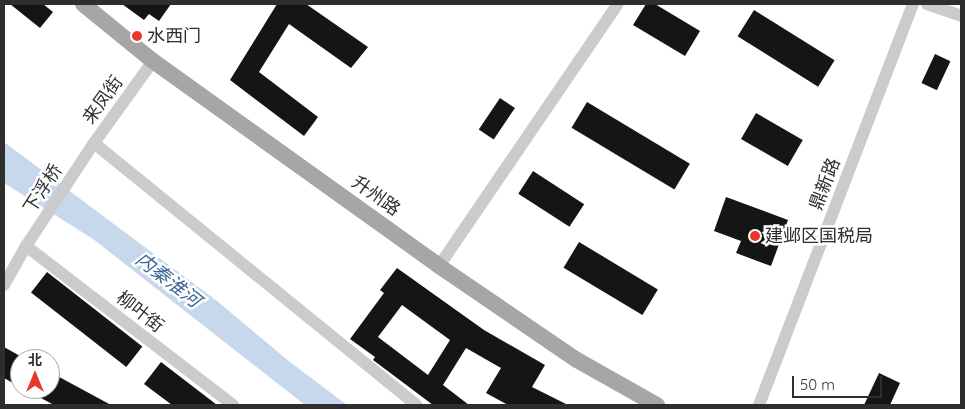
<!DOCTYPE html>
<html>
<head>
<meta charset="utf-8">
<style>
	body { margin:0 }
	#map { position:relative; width:965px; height:409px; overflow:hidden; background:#fff; font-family:Quicksand,"Noto Sans SC",sans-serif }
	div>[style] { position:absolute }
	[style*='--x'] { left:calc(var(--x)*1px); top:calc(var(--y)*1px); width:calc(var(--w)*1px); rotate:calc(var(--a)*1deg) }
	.water>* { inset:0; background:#c7d8ec }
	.building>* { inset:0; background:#151515; transform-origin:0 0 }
	.minor>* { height:12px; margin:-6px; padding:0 6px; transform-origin:6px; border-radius:6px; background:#cbcbcb }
	.major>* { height:16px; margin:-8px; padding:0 8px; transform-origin:8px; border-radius:8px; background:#a6a6a6 }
	.dots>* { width:14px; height:14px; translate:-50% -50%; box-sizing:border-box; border:2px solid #fff; border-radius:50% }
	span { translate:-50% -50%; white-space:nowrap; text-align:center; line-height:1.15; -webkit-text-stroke:5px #fff; paint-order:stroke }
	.poi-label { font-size:18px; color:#2e2e2e }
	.left { translate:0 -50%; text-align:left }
	.street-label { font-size:18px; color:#2e2e2e }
	.water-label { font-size:19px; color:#3b6490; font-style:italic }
	.frame { position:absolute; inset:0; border:5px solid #2e2e2e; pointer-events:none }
	.north { position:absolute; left:10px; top:349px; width:50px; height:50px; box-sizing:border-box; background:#fff; border:1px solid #ababab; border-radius:50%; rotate:0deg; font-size:14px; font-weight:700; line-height:20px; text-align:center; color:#2e2e2e }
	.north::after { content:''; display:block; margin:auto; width:18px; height:22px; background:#e7382d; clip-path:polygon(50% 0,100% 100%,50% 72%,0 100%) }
	.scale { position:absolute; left:792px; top:376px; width:90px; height:22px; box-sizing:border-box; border:2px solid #2e2e2e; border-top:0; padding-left:6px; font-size:15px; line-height:18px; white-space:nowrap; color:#2e2e2e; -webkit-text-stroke:4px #fff; paint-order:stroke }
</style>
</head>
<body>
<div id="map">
	<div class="water">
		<div style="clip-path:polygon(4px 142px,217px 301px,290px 362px,347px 405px,305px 405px,93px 239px,4px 183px)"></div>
	</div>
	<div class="building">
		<div style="clip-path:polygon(10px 4px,43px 4px,53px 12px,40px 28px)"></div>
		<div style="clip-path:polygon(122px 4px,171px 4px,159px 21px,149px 14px,144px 20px)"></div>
		<div style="clip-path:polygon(277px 4px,306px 4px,368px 47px,351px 68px,289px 24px,259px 72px,318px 117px,304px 136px,230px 80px)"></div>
		<div style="clip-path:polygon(646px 4px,655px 4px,700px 31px,685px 56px,633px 25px)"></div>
		<div style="left:754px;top:10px;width:95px;height:31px;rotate:32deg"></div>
		<div style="left:935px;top:54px;width:17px;height:32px;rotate:25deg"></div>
		<div style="left:500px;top:98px;width:18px;height:38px;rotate:34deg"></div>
		<div style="left:587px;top:102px;width:120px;height:30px;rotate:31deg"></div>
		<div style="left:756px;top:113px;width:54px;height:30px;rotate:30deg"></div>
		<div style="left:533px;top:171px;width:61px;height:27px;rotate:33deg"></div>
		<div style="clip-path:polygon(726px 197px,788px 220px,771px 266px,736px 253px,741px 241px,714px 231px)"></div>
		<div style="left:579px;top:242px;width:92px;height:30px;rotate:31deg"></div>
		<div style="clip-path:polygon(evenodd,397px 268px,484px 330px,545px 365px,532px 387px,568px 405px,508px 405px,486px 393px,501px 368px,466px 348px,443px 385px,469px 405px,433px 405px,373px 360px,375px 357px,350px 339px,384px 293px,380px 290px,397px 268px,402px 305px,450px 340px,428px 375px,378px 337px,402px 305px)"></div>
		<div style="left:47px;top:272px;width:121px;height:26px;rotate:38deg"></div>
		<div style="clip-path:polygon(4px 347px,20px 356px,20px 387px,4px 378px)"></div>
		<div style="clip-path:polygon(161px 362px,217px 405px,172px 405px,144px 384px)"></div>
		<div style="clip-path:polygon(50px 372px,111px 405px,54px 405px,24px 389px,50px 389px)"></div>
		<div style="clip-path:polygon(879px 373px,900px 383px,890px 405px,864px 405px)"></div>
	</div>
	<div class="minor">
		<div style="--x:927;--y:4;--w:36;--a:19"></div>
		<div style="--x:94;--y:143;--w:415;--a:39.1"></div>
		<div style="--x:26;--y:246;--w:261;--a:37.5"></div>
		<div style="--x:439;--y:266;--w:317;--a:-55.7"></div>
		<div style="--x:4;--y:285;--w:45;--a:-60.6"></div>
		<div style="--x:26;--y:246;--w:123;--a:-56.6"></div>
		<div style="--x:94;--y:143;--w:101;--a:-54.3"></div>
		<div style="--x:759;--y:405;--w:430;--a:-69"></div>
	</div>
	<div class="major">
		<div style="--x:83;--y:4;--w:90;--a:39.2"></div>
		<div style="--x:153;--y:61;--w:352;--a:35.6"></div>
		<div style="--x:439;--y:266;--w:167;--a:34.3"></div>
		<div style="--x:577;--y:360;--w:92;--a:29.4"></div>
	</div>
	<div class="dots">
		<div style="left:137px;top:36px;background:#e7382d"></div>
		<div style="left:755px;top:236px;background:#e7382d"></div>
	</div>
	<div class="poi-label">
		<span class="left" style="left:147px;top:36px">水西门</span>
		<span class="left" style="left:765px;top:236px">建邺区国税局</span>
	</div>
	<div class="street-label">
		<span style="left:103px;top:100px;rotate:-54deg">来凤街</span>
		<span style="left:825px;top:184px;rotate:-69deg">鼎新路</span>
		<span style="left:43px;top:189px;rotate:-57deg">下浮桥</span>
		<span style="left:376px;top:196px;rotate:36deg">升州路</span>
		<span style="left:140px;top:312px;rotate:38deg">柳叶街</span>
	</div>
	<div class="water-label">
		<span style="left:168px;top:280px;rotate:38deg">内秦淮河</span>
	</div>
	<div class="frame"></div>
	<div class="north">北</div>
	<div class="scale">50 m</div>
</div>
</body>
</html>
